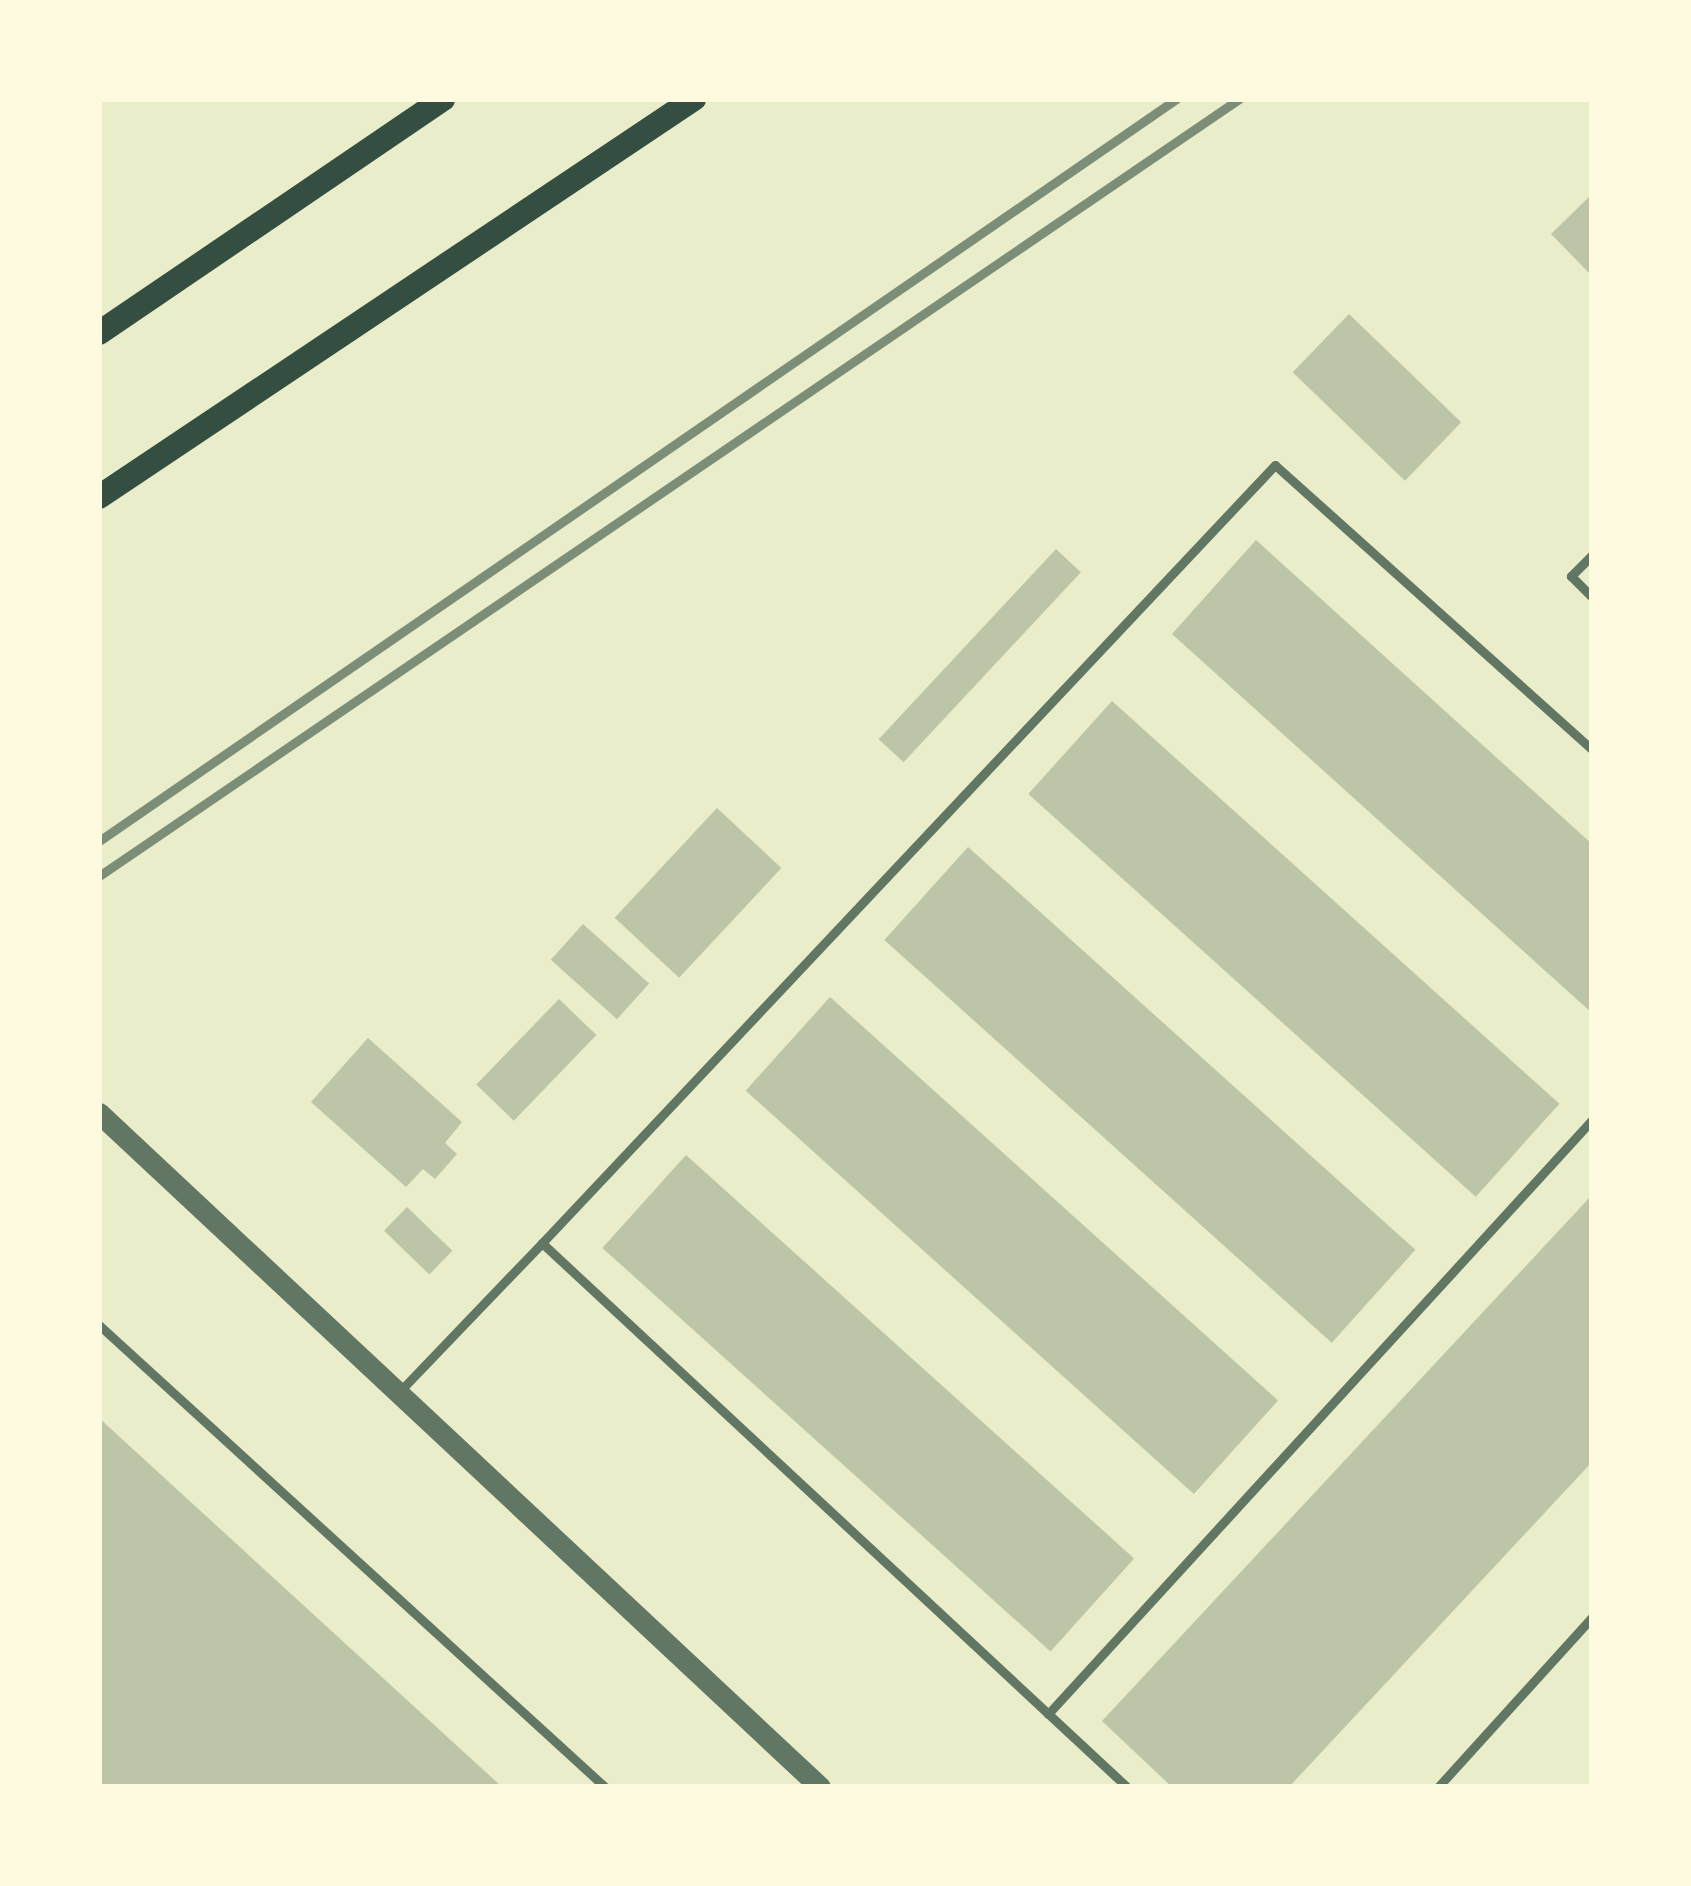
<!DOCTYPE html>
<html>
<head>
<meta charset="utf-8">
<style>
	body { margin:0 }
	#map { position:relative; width:1691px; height:1886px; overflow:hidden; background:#e9edc9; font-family:Quicksand,sans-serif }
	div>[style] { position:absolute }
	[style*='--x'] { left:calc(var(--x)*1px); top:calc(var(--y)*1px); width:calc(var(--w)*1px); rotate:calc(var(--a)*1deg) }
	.building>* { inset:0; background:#bcc5a7; transform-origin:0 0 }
	.service>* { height:9px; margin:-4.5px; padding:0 4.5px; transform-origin:4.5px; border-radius:4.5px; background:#617663 }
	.tertiary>* { height:21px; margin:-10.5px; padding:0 10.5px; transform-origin:10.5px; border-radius:10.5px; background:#617663 }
	.secondary>* { height:24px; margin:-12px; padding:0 12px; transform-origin:12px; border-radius:12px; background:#344e41 }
	.rail>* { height:9px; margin:-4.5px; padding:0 4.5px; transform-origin:4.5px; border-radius:4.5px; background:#7c8e77 }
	span { translate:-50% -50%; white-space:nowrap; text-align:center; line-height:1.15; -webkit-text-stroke:9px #fefae0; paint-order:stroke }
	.frame { position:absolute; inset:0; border:102px solid #fefae0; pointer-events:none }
</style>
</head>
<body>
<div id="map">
	<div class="building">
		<div style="clip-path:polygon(1592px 194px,1592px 276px,1551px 234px)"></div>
		<div style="left:1349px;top:314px;width:156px;height:81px;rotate:44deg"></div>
		<div style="clip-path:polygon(1256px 540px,1592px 844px,1592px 1013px,1172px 634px)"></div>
		<div style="left:1056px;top:549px;width:34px;height:260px;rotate:43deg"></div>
		<div style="left:1112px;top:701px;width:602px;height:125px;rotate:42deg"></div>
		<div style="left:717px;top:808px;width:88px;height:150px;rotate:43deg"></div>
		<div style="left:968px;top:847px;width:602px;height:125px;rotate:42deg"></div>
		<div style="left:583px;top:924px;width:89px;height:48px;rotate:42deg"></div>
		<div style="left:830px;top:997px;width:603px;height:126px;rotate:42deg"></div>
		<div style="left:559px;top:999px;width:52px;height:119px;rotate:44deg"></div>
		<div style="clip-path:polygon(368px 1038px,462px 1122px,445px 1143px,457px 1154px,435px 1179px,423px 1169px,406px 1187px,311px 1102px)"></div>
		<div style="left:686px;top:1155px;width:603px;height:125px;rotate:42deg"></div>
		<div style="clip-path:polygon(1592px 1195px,1592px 1462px,1289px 1787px,1172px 1787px,1102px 1721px)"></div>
		<div style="left:407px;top:1207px;width:63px;height:33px;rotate:44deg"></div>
		<div style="clip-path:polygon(99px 1418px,502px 1787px,99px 1787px)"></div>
	</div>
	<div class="service">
		<div style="--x:1592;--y:555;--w:30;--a:135"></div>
		<div style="--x:1571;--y:576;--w:30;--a:45"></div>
		<div style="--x:99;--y:1325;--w:685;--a:42.4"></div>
		<div style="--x:401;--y:1390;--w:204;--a:-46.2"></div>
		<div style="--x:1048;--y:1714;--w:805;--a:-47.52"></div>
		<div style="--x:1127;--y:1787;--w:799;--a:-137.08"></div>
		<div style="--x:542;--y:1243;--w:1069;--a:-46.71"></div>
		<div style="--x:1275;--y:465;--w:426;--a:41.9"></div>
		<div style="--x:1438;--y:1787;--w:229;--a:-47.8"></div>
	</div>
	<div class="tertiary">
		<div style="--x:99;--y:1113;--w:987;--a:43.07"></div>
	</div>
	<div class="secondary">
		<div style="--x:99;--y:333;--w:416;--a:-34.2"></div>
		<div style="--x:99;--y:497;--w:716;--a:-33.78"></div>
	</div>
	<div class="rail">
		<div style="--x:99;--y:841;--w:1308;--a:-34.56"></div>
		<div style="--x:99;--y:876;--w:1380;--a:-34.28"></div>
	</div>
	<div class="frame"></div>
</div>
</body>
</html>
